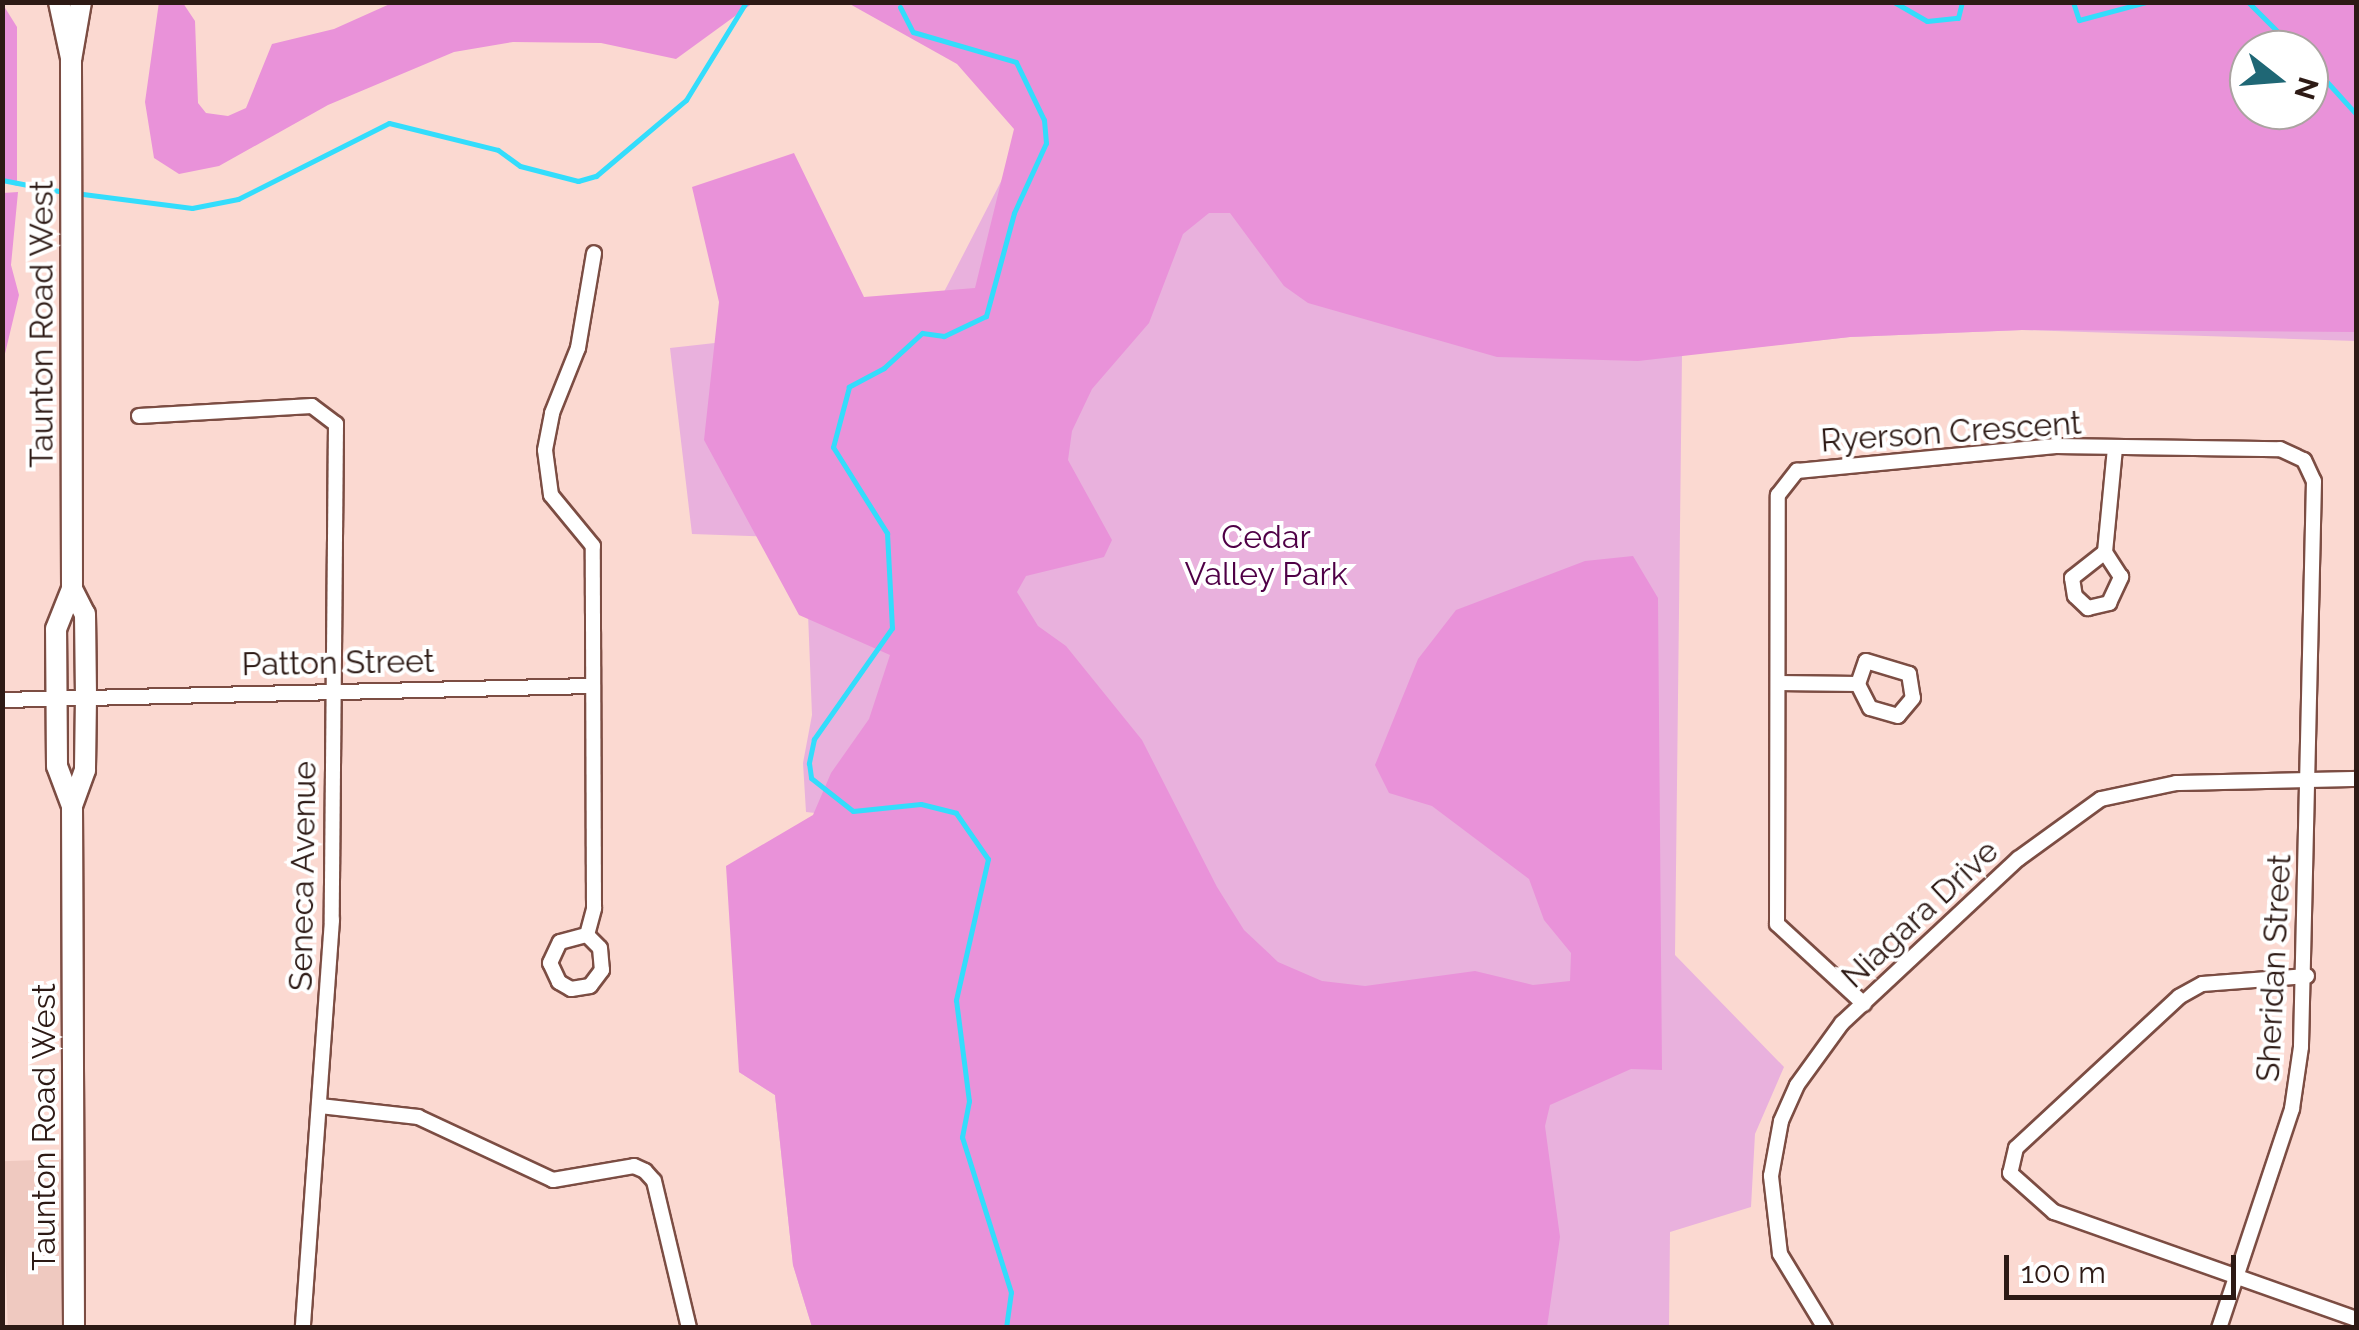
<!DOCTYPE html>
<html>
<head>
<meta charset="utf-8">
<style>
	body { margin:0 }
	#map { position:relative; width:2359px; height:1330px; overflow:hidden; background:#fbd9d1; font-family:Raleway,sans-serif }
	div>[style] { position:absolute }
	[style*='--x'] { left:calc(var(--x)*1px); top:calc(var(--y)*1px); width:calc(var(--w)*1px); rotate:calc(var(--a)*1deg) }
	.built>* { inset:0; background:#efc9c0; transform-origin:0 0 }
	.green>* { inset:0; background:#e9b1dd }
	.forest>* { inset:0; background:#e992d9 }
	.stream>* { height:5px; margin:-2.5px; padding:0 2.5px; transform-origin:2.5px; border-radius:2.5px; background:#33ddfc }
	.roads { filter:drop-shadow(2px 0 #7c4d43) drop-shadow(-2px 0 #7c4d43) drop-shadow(0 2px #7c4d43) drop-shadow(0 -2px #7c4d43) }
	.minor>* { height:14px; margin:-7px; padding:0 7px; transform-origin:7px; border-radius:7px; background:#fff }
	.secondary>* { height:20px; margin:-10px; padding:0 10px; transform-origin:10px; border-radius:10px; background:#fff }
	span { translate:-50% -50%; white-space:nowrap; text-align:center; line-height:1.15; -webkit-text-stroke:8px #fff; paint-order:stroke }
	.street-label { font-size:32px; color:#2d1a15 }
	.park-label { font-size:32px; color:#4f0046 }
	.frame { position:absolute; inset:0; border:5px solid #2d1a15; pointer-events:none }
	.north { position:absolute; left:2229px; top:30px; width:100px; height:100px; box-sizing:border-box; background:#fff; border:2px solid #aba3a1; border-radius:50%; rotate:107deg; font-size:28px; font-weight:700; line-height:40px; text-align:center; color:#2d1a15 }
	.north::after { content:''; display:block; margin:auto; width:35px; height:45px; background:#1f6775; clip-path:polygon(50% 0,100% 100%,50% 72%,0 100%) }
	.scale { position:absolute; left:2004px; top:1255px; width:232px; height:45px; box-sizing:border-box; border:5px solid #2d1a15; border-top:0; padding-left:12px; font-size:30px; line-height:35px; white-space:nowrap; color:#2d1a15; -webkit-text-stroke:8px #fff; paint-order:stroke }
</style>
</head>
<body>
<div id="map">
	<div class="built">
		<div style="left:70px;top:1159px;width:168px;height:68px;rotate:88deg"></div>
	</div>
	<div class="green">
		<div style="clip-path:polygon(evenodd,2356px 3px,2356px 341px,2022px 330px,1850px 337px,1682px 355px,1675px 955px,1784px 1067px,1755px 1134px,1751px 1207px,1670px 1232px,1669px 1327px,812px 1327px,793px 1265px,775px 1095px,739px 1072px,862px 818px,806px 812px,803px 763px,812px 715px,805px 538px,692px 534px,670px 348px,930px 319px,1026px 133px,2356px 3px,2249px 50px,2309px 50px,2309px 110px,2249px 110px,2249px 50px)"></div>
	</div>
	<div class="forest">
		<div style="clip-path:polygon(159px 2px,183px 3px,195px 21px,198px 103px,206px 113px,228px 116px,246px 108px,272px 44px,334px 29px,392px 3px,753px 3px,676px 59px,601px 43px,513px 42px,454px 52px,328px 105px,219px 166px,179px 174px,154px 158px,145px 102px)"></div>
		<div style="clip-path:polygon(2px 3px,17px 27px,17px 186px,3px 181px)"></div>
		<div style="clip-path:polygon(evenodd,848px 3px,2356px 3px,2356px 332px,2022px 330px,1850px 337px,1638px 361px,1497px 357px,1308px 303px,1284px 286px,1230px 213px,1209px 213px,1183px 234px,1149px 323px,1092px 389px,1072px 431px,1068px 460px,1112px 540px,1104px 557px,1026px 576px,1017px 592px,1038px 626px,1066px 646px,1142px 740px,1217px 887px,1244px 930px,1278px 962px,1322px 981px,1365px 986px,1475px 971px,1533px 985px,1570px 981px,1571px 953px,1544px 920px,1529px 879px,1432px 806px,1389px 793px,1375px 765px,1418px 659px,1456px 610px,1585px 561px,1633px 556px,1658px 598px,1662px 1070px,1631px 1069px,1550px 1105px,1545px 1126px,1560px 1237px,1547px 1327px,812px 1327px,793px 1265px,775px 1095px,739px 1072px,726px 866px,813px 815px,831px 773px,869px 719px,890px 655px,799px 615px,704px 440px,719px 302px,692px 187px,794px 153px,864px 297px,975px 288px,1014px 129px,957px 64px,848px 3px,2249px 50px,2309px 50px,2309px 110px,2249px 110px,2249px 50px)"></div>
		<div style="clip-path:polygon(18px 192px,11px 265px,19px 295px,3px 362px,3px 193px)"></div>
	</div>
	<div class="stream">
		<div style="--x:879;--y:2;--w:45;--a:0"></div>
		<div style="--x:1894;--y:2;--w:38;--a:30"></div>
		<div style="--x:1927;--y:21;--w:31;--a:-6"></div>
		<div style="--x:1958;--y:18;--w:16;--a:-76"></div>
		<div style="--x:2073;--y:2;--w:19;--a:72"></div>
		<div style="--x:2079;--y:20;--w:69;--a:-15"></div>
		<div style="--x:2248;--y:2;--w:68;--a:45"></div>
		<div style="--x:900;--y:7;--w:28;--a:63"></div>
		<div style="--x:913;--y:32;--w:107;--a:16.2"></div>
		<div style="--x:1016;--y:62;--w:64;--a:64.2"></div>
		<div style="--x:1044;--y:120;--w:23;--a:85"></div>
		<div style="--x:1046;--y:143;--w:77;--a:114.6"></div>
		<div style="--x:1014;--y:213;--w:107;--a:105.2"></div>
		<div style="--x:986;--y:316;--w:47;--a:154.5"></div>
		<div style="--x:944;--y:336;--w:22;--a:-172"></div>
		<div style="--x:922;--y:333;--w:52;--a:137.4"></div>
		<div style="--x:884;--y:368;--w:40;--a:152"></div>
		<div style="--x:849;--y:387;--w:62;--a:104.9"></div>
		<div style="--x:833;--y:447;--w:102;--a:57.9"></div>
		<div style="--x:887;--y:533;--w:95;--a:87"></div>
		<div style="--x:892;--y:628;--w:136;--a:125.1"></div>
		<div style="--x:814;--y:739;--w:25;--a:102"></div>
		<div style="--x:809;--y:763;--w:15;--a:82"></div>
		<div style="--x:811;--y:778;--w:53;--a:38.2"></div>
		<div style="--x:853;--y:811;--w:68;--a:-5.9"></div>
		<div style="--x:921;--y:804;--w:36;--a:14"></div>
		<div style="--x:956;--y:813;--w:56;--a:55.2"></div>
		<div style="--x:988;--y:859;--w:145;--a:102.8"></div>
		<div style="--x:956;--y:1000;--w:102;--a:82.7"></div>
		<div style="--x:969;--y:1101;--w:37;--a:101"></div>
		<div style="--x:962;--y:1137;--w:163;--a:72.5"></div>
		<div style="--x:1011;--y:1292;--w:36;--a:98"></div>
		<div style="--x:2309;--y:62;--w:70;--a:47.9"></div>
		<div style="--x:2;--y:180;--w:63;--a:11"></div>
		<div style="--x:75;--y:193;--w:118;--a:7.3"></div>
		<div style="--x:192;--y:208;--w:47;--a:-11.1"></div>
		<div style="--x:238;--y:199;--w:169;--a:-26.7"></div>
		<div style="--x:389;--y:123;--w:112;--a:13.9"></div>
		<div style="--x:498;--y:150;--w:27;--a:36"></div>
		<div style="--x:520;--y:166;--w:60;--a:14.5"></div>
		<div style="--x:578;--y:181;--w:19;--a:-16"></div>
		<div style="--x:596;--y:176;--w:118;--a:-40.2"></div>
		<div style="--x:686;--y:100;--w:115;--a:-58.5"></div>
	</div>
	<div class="roads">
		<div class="minor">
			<div style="--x:139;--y:416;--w:173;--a:-3.3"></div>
			<div style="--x:312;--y:406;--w:30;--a:37"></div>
			<div style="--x:336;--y:424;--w:496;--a:90.5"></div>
			<div style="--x:332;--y:920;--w:409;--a:94.1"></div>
			<div style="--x:2105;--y:552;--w:42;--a:141.8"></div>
			<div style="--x:2072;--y:578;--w:18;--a:81"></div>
			<div style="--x:2075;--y:596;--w:18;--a:43"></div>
			<div style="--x:2088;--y:608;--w:22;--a:-13"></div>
			<div style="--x:2109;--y:603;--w:29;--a:-65"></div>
			<div style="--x:2121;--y:577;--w:30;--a:-123"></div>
			<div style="--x:2105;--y:552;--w:103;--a:-84.5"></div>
			<div style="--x:1778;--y:683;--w:80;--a:0.7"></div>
			<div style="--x:1858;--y:684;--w:24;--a:-71"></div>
			<div style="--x:1866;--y:661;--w:45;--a:16.8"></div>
			<div style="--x:1909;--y:674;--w:24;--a:81"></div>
			<div style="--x:1913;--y:698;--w:23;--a:130"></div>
			<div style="--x:1898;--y:716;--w:29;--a:-164"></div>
			<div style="--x:1870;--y:708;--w:27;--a:-117"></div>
			<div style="--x:2;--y:700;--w:590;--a:-1.36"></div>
			<div style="--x:587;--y:935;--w:18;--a:45"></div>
			<div style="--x:600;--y:948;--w:22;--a:85"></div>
			<div style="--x:602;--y:970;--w:20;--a:127"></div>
			<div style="--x:590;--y:986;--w:19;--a:171"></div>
			<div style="--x:571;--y:989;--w:14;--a:-150"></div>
			<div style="--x:559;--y:982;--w:21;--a:-115"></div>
			<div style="--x:550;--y:963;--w:23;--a:-65"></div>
			<div style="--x:560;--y:942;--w:28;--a:-15"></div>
			<div style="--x:587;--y:935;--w:28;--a:-75"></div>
			<div style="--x:594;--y:908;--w:362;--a:-90.2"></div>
			<div style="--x:593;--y:546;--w:66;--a:-129.5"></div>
			<div style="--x:551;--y:495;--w:45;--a:-97.6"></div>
			<div style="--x:545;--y:450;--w:38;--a:-79"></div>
			<div style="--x:552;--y:413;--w:70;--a:-68.2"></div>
			<div style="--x:578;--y:348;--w:96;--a:-80.4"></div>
			<div style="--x:2307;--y:976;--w:105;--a:175.6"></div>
			<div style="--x:2202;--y:984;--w:26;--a:151"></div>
			<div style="--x:2179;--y:997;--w:222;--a:137.2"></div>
			<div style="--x:2016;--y:1148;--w:26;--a:103"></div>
			<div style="--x:2010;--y:1173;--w:59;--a:41.6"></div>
			<div style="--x:2054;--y:1212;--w:320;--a:19.5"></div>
			<div style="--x:1864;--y:1004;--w:118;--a:-137.4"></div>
			<div style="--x:1777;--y:924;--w:429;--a:-89.9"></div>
			<div style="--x:1778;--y:495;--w:31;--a:-52"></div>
			<div style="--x:1797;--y:471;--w:260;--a:-5.5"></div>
			<div style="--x:2056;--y:446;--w:224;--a:0.8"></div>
			<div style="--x:2280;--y:449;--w:26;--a:25"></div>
			<div style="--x:2304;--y:460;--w:23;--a:65"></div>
			<div style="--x:2314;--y:481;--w:566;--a:91.32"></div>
			<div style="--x:2301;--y:1047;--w:63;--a:98.3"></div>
			<div style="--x:2292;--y:1109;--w:231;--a:108.4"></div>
			<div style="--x:320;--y:1106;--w:99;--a:6.4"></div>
			<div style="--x:418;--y:1117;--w:149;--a:25"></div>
			<div style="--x:553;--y:1180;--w:82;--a:-9.8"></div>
			<div style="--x:634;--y:1166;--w:12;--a:24"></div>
			<div style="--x:645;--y:1171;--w:13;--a:48"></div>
			<div style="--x:654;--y:1181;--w:151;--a:76.6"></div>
			<div style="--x:1825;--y:1328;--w:87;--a:-121.3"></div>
			<div style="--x:1780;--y:1254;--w:79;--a:-96.6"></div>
			<div style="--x:1771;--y:1176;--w:56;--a:-79.7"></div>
			<div style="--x:1781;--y:1121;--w:39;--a:-66"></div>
			<div style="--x:1797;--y:1085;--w:77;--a:-54"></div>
			<div style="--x:1842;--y:1023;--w:241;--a:-43"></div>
			<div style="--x:2018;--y:859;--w:102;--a:-35.9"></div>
			<div style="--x:2101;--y:799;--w:77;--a:-12"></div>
			<div style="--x:2176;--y:783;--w:180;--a:-1.3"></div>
		</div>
		<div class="secondary">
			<div style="--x:59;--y:2;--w:57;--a:77.9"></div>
			<div style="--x:72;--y:589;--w:28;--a:63"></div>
			<div style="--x:85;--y:614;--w:83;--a:89.3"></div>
			<div style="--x:86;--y:697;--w:73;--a:90.8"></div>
			<div style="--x:85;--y:770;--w:38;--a:110"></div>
			<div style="--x:72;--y:806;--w:522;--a:89.78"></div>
			<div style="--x:72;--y:806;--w:43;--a:-110.6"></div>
			<div style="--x:57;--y:766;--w:137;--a:-90.4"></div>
			<div style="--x:56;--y:629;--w:43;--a:-68.2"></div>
			<div style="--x:72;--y:589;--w:529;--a:-90.11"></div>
			<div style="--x:71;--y:60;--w:59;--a:-80.2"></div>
		</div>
	</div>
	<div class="street-label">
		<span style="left:42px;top:324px;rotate:-90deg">Taunton Road West</span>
		<span style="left:1951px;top:432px;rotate:-4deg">Ryerson Crescent</span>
		<span style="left:338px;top:663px;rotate:-1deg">Patton Street</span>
		<span style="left:303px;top:876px;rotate:-89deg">Seneca Avenue</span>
		<span style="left:1920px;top:914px;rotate:-43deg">Niagara Drive</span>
		<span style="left:2274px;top:968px;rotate:-87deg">Sheridan Street</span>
		<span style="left:44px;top:1127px;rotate:-90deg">Taunton Road West</span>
	</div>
	<div class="park-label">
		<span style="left:1266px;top:556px">Cedar<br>Valley Park</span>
	</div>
	<div class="frame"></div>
	<div class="north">N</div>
	<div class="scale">100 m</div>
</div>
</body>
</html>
